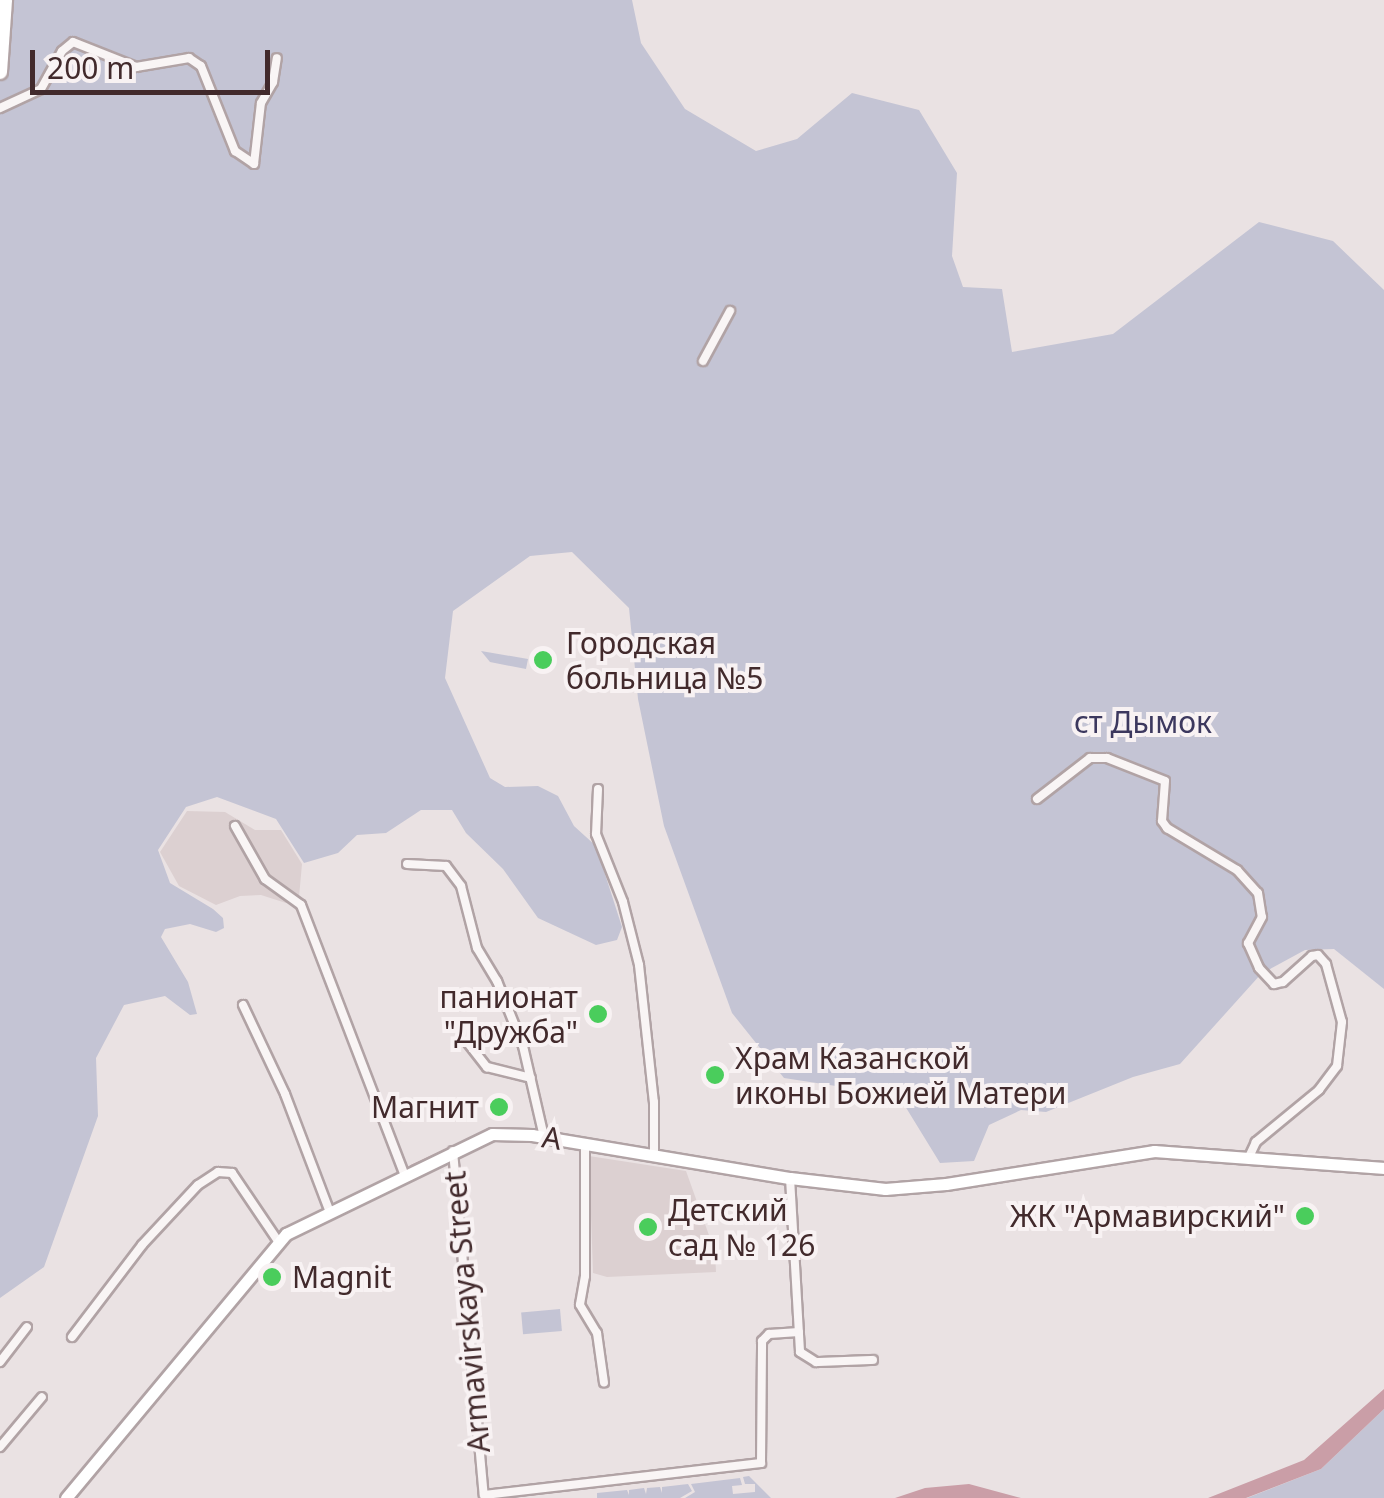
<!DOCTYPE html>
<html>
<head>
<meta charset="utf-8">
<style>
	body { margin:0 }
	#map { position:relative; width:1384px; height:1498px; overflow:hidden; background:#eae2e3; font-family:"Noto Sans",sans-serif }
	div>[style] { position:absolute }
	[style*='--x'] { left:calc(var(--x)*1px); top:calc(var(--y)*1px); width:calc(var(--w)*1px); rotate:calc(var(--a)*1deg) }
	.built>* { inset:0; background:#dcd0d1 }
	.green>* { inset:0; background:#c4c4d4; transform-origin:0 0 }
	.water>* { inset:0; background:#ca9ea7 }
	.stream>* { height:2.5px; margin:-1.25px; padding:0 1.25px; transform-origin:1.25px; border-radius:1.25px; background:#ca9ea7 }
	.roads { filter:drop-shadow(2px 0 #b1a3a5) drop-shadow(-2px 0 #b1a3a5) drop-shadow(0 2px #b1a3a5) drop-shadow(0 -2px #b1a3a5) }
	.minor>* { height:8px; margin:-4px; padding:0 4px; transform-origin:4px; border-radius:4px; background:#f9f5f5 }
	.secondary>* { height:11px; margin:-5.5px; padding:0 5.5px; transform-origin:5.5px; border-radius:5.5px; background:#fff }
	.trunk>* { height:14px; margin:-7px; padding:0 7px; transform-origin:7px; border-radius:7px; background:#fff }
	.dots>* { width:28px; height:28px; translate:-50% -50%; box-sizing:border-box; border:5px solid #f8f2f3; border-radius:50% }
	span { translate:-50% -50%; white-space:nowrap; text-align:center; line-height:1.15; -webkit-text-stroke:8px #f8f2f3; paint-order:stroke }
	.poi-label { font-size:30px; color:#422a2c }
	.left { translate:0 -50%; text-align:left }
	.right { translate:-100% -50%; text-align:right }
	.park-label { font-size:30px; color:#3c385e }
	.street-label { font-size:30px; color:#422a2c }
	.scale { position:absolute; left:30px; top:50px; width:240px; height:45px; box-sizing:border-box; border:5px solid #422a2c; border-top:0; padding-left:12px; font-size:30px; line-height:35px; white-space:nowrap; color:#422a2c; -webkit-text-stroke:8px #f8f2f3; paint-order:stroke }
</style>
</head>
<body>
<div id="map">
	<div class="built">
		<div style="clip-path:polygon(187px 811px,225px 812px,255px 830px,281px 830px,302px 864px,299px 897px,286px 903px,261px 895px,240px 896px,216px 905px,179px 886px,160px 852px)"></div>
		<div style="clip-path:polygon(589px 1156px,686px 1171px,715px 1252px,716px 1272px,607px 1277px,593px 1273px)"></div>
	</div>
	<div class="green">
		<div style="clip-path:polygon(0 0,632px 0,641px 43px,685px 109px,756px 151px,797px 139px,852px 93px,919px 110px,957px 173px,952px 256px,963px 287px,1002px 289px,1012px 352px,1113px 334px,1259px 222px,1333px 241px,1384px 290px,1384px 989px,1334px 949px,1305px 950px,1261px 974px,1180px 1064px,1133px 1077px,1046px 1112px,1021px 1110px,989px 1125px,974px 1161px,940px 1163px,905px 1106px,888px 1094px,784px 1078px,732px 1013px,664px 826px,638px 699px,629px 608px,572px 552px,530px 556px,453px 611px,445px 678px,490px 778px,505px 787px,538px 786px,558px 796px,574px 826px,596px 846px,622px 927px,617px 940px,596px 945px,538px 918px,503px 869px,466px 833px,452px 810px,421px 810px,386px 833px,357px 835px,338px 853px,304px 863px,276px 819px,217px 797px,186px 807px,158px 850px,170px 883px,213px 909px,223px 918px,224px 928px,216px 932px,190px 924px,165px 929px,161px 937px,188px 982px,197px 1014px,190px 1015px,165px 996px,124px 1005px,96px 1058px,98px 1116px,44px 1267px,0 1298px)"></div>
		<div style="clip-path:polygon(481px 651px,528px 659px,526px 669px,490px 662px)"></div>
		<div style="left:560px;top:1309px;width:22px;height:39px;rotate:85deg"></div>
		<div style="clip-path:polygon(1384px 1409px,1384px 1498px,1247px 1498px,1321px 1469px)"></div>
		<div style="clip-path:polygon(749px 1476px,771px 1498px,685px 1498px,695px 1492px,691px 1484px,740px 1478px,742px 1485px,732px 1486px,733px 1494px,755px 1492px,755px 1484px,745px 1484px,743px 1477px)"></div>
		<div style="clip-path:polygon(688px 1484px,692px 1491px,680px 1498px,597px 1498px,597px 1493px,627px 1490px,629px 1495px,629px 1490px,644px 1488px,646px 1494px,647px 1488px,660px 1487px,662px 1493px,662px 1487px)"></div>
	</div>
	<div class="water">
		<div style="clip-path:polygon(1384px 1389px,1384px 1409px,1321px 1469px,1246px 1498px,1208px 1498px,1304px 1460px)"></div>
		<div style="clip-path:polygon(969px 1484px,1021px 1498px,895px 1498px,925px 1488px)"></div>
	</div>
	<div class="stream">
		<div style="--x:411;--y:1166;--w:47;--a:-24.9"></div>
	</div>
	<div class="roads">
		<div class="minor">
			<div style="--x:0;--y:108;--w:45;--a:-24.9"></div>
			<div style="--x:41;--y:89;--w:43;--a:-61.1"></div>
			<div style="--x:62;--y:51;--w:14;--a:-39"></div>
			<div style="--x:73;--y:42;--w:68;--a:21.6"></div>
			<div style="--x:136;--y:67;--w:54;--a:-9.6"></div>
			<div style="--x:189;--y:58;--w:14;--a:34"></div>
			<div style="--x:201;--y:66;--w:92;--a:68.2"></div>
			<div style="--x:235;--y:151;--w:23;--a:34"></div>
			<div style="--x:254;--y:164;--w:61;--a:-83.5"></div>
			<div style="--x:261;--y:103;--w:24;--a:-60"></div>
			<div style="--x:273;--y:82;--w:24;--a:-81"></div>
			<div style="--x:703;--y:361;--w:57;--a:-61.6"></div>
			<div style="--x:598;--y:789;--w:45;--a:92.5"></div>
			<div style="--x:596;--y:834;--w:73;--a:68.3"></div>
			<div style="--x:623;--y:902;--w:65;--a:75.7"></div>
			<div style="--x:639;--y:965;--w:138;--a:83.8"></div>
			<div style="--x:654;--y:1102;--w:54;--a:90"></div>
			<div style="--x:1037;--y:799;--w:67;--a:-37.7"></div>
			<div style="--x:1090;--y:758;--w:17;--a:0"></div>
			<div style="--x:1107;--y:758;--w:62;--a:21.6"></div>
			<div style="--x:1165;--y:781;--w:40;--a:94.3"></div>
			<div style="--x:1162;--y:821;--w:9;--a:54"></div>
			<div style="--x:1167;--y:828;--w:82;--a:31"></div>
			<div style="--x:1237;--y:870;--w:31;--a:48"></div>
			<div style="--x:1258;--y:893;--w:24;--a:81"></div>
			<div style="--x:1262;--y:917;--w:30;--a:118"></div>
			<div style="--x:1248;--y:943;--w:27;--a:66"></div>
			<div style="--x:1259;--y:968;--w:22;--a:47"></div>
			<div style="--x:1274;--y:984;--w:9;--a:-13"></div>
			<div style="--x:1283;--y:982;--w:39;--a:-42"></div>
			<div style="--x:1312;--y:956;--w:6;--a:-9"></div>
			<div style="--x:1318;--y:955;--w:12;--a:48"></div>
			<div style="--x:1326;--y:964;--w:60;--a:74.6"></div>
			<div style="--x:1342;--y:1022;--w:44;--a:96.5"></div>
			<div style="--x:1337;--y:1066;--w:30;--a:127"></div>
			<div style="--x:1319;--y:1090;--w:82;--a:140.5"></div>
			<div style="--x:1256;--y:1142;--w:19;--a:115"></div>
			<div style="--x:235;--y:826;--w:61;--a:60.5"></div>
			<div style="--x:265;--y:879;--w:44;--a:35.8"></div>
			<div style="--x:301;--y:905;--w:288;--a:69"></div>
			<div style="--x:407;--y:864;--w:39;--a:3"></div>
			<div style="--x:446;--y:866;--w:25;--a:53"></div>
			<div style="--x:461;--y:886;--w:64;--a:75.5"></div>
			<div style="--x:477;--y:948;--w:39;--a:59"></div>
			<div style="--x:497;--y:981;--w:70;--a:68.2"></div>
			<div style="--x:523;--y:1046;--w:93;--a:77"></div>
			<div style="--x:243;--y:1005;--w:98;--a:64.7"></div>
			<div style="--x:285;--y:1094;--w:124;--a:69.2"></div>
			<div style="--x:468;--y:1043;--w:31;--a:52"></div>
			<div style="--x:487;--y:1067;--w:45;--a:14"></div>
			<div style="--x:585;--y:1143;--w:133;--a:90"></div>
			<div style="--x:585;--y:1276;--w:29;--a:100"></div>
			<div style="--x:580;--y:1305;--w:33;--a:59"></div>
			<div style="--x:597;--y:1333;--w:50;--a:82"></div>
			<div style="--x:453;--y:1151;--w:345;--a:84.9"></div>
			<div style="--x:484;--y:1495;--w:279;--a:-6.6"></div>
			<div style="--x:761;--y:1463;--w:122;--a:-89.5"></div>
			<div style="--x:762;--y:1341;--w:10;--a:-45"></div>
			<div style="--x:769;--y:1334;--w:30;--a:-4"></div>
			<div style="--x:790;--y:1178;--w:174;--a:86.7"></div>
			<div style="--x:800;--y:1352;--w:19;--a:32"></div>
			<div style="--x:816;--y:1362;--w:57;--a:-2"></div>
			<div style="--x:72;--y:1337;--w:116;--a:-52.7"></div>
			<div style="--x:142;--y:1245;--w:82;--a:-47"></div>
			<div style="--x:198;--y:1185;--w:24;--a:-33"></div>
			<div style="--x:218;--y:1172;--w:14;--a:4"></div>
			<div style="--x:232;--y:1173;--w:82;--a:55.9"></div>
			<div style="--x:0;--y:1362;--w:44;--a:-52.4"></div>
			<div style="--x:0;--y:1447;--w:65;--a:-50"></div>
		</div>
		<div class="secondary">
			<div style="--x:66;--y:1498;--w:344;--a:-50.2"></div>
			<div style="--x:286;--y:1234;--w:229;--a:-25.9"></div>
			<div style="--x:492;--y:1134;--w:40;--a:1.4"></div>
			<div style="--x:532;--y:1135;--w:262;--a:9.5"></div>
			<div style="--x:790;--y:1178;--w:96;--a:6.6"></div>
			<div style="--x:885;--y:1189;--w:61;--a:-4.7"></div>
			<div style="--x:946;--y:1184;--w:211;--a:-9"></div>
			<div style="--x:1154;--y:1151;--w:231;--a:4.2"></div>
		</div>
		<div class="trunk">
			<div style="--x:0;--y:72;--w:72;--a:-86"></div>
		</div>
	</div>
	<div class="dots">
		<div style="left:543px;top:660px;background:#4acd5c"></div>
		<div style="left:598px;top:1014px;background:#4acd5c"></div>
		<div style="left:715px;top:1075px;background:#4acd5c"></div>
		<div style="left:499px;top:1107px;background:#4acd5c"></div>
		<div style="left:1305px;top:1216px;background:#4acd5c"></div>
		<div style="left:648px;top:1227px;background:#4acd5c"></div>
		<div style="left:272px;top:1277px;background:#4acd5c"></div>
	</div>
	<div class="poi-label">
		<span class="left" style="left:566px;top:660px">Городская<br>больница №5</span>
		<span class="right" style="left:578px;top:1014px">панионат<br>"Дружба"</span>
		<span class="left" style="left:735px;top:1075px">Храм Казанской<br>иконы Божией Матери</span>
		<span class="right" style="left:479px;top:1107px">Магнит</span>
		<span class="left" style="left:668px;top:1227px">Детский<br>сад № 126</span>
		<span class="right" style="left:1285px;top:1216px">ЖК "Армавирский"</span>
		<span class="left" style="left:292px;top:1277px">Magnit</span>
	</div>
	<div class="park-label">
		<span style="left:1143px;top:722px">ст Дымок</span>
	</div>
	<div class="street-label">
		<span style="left:552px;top:1138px;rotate:9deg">A</span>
		<span style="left:467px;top:1312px;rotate:-95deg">Armavirskaya Street</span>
	</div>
	<div class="scale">200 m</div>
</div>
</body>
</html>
